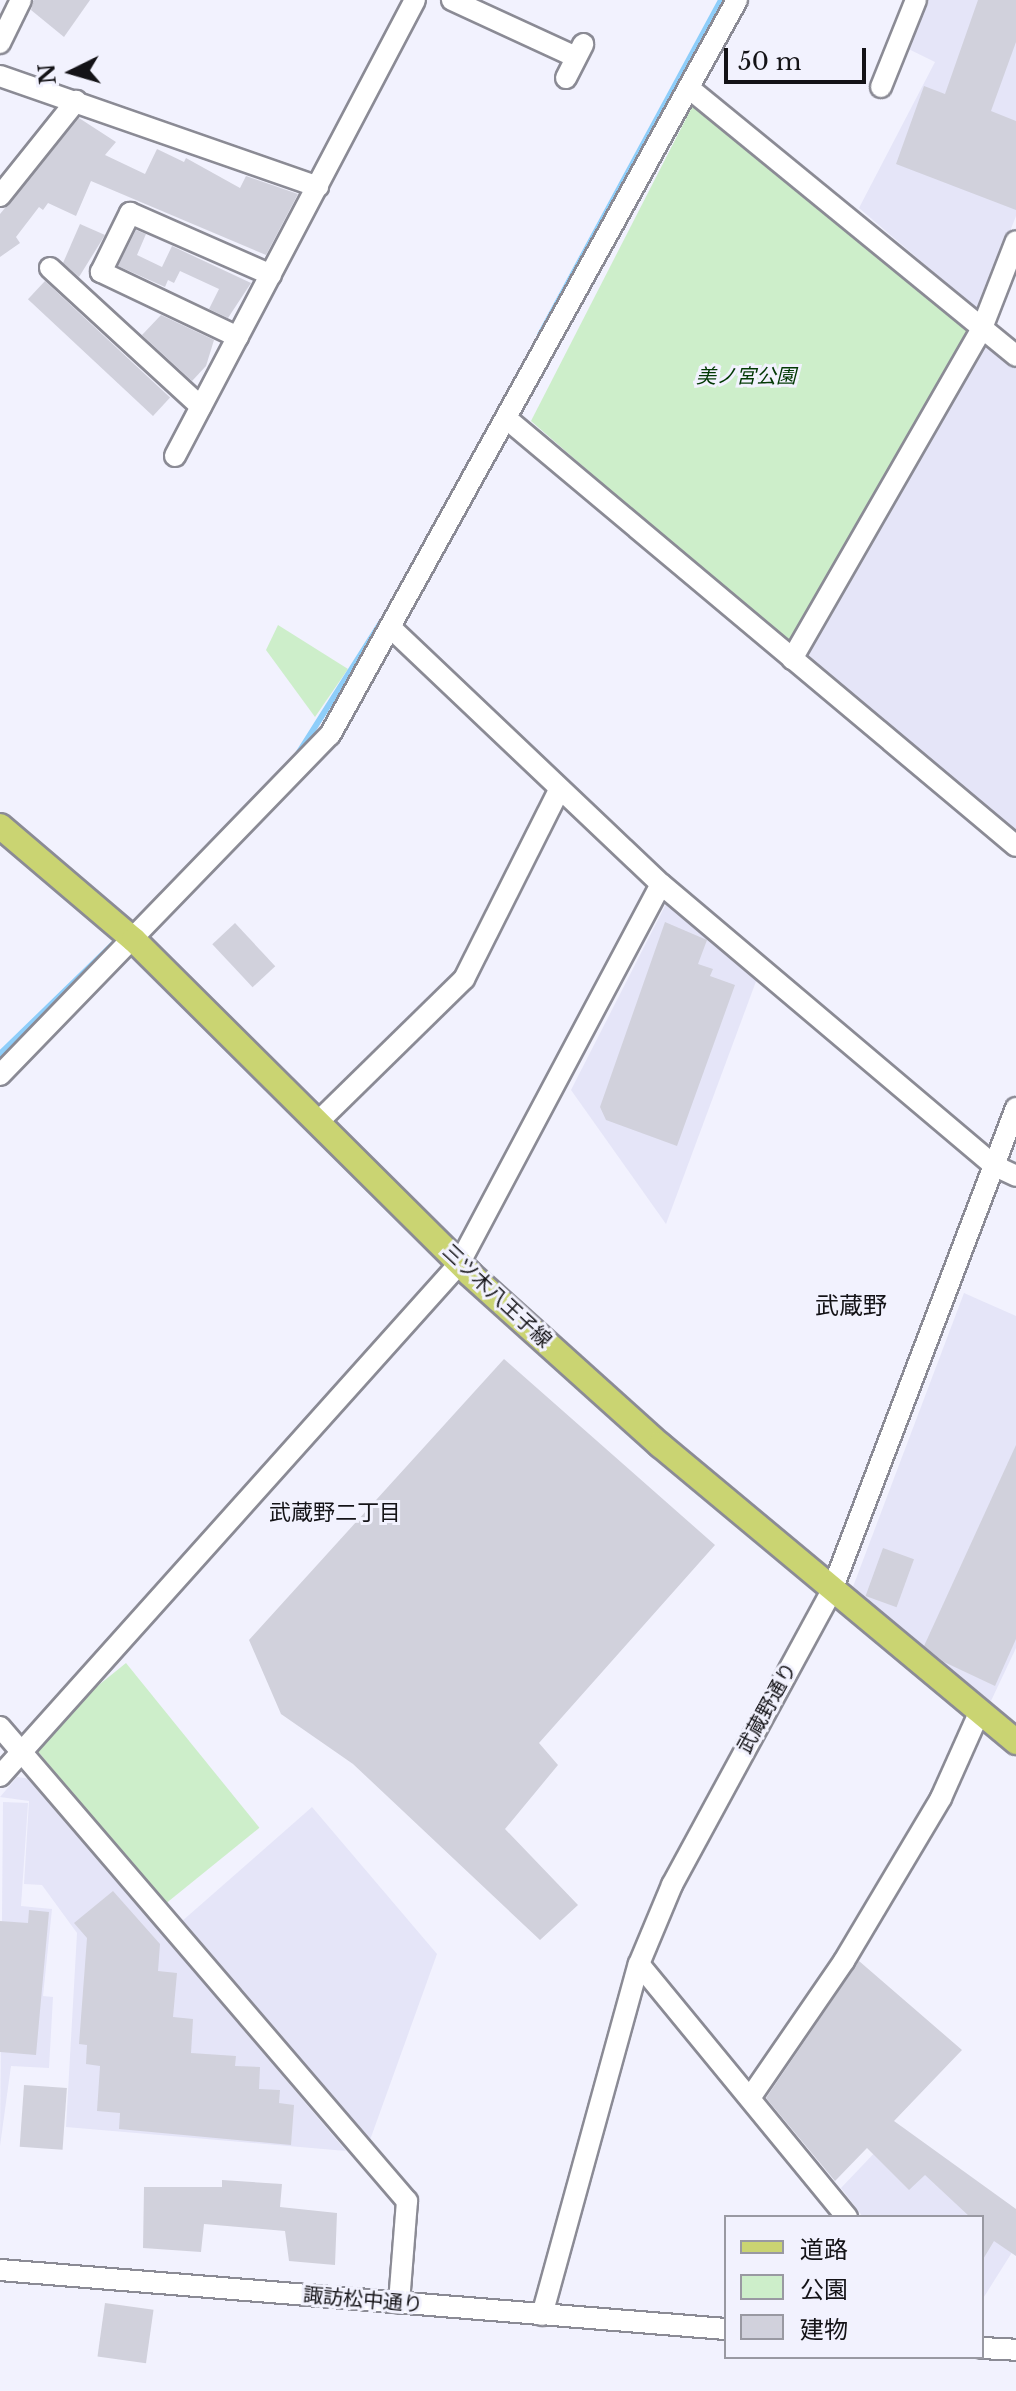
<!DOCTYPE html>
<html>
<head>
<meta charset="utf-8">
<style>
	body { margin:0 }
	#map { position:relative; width:1016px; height:2391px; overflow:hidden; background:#f2f2fe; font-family:"Libre Baskerville","Noto Sans JP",serif }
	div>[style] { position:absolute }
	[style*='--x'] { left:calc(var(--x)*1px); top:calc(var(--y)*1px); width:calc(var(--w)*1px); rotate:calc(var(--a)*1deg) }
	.built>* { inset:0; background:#e5e5f8 }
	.green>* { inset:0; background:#cdeeca; transform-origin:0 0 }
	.stream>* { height:6px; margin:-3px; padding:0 3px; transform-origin:3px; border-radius:3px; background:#8ecefa }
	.building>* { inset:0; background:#d1d1dc; transform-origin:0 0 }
	.roads { filter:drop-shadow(2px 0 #8b8b95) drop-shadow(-2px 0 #8b8b95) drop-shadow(0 2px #8b8b95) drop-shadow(0 -2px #8b8b95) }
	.minor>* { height:20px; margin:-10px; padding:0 10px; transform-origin:10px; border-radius:10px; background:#fff }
	.major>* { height:24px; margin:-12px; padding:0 12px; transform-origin:12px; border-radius:12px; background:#cad472 }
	span { translate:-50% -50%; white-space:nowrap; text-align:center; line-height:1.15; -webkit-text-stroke:6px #f2f2fe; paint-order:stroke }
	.park-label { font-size:20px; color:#023804; font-style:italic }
	.street-label { font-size:20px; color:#141317 }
	.neighbourhood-label { font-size:22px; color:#141317 }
	.quarter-label { font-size:24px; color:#141317 }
	.legend { position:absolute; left:724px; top:2215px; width:260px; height:144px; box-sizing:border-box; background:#f2f2fe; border:2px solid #9999a2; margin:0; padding:10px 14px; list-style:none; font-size:24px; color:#141317 }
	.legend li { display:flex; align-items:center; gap:16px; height:40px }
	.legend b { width:40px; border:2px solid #9999a2 }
	.north { position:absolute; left:32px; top:32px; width:80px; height:80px; -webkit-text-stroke:6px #f2f2fe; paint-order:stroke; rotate:265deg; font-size:22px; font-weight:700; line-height:32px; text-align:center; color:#141317 }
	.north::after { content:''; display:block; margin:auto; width:28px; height:36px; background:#141317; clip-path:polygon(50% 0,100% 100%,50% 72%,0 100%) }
	.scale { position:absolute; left:724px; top:48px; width:142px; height:36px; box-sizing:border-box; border:4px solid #141317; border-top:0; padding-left:10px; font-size:24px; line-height:28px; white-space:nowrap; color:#141317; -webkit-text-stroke:6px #f2f2fe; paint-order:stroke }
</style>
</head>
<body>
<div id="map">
	<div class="built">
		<div style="clip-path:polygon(905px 0,1016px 0,1016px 216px,979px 311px,859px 208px,935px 62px,888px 39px)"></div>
		<div style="clip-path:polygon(982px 328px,1016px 356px,1016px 846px,792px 659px)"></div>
		<div style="clip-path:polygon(667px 902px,758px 976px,666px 1224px,571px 1090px)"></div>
		<div style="clip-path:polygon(964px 1293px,1016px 1316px,1016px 1648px,990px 1703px,851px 1592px)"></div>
		<div style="clip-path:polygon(17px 1777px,31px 1779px,346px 2151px,66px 2127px,77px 1933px,42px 1885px,24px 1884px,29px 1801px,0 1797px)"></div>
		<div style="clip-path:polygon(3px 1802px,28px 1803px,21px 1906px,52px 1909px,43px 1996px,53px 1997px,49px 2068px,11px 2066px,0 2146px)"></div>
		<div style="clip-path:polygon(312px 1807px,437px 1954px,370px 2140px,181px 1922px)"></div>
		<div style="clip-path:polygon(900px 2126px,1016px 2246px,982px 2300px,982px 2217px,863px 2217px,841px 2188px)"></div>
	</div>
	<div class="green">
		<div style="clip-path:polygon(693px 105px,971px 329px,788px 645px,531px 421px)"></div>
		<div style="clip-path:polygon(278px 625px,348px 669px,315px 717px,266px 650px)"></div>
		<div style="left:126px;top:1663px;width:212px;height:124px;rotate:51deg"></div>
	</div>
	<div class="stream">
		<div style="--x:540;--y:335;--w:381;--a:-61.6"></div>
		<div style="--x:294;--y:760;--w:165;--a:-57.7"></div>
		<div style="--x:0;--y:1054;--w:158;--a:-44.2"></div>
	</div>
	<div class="building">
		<div style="clip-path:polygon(34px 0,90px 0,64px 37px,31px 10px)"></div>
		<div style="clip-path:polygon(978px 0,1016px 0,1016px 42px,991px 111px,1016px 121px,1016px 210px,896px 164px,924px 86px,945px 94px)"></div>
		<div style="clip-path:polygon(79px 118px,116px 142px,105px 155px,145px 174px,157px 149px,184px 162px,186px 158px,240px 188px,246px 176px,298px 194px,266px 255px,91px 181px,76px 216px,48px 203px,43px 210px,39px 207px,16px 237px,20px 243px,0 257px,0 214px)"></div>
		<div style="clip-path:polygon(80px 224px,105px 235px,79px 277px,63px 263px)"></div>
		<div style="clip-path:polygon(136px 230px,146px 234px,137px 255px,162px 267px,172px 246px,251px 283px,228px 318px,209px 309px,219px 289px,180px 271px,174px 283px,168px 280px,165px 287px,118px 266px)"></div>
		<div style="left:45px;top:281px;width:171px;height:25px;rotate:43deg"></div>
		<div style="clip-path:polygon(161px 315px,214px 340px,206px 366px,192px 381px,142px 335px)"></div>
		<div style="clip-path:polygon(665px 922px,707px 940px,698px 964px,713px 969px,710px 976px,735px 985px,677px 1146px,606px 1120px,600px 1107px)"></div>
		<div style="left:235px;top:923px;width:59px;height:31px;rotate:47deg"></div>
		<div style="clip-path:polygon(504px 1359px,715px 1545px,539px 1743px,558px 1765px,505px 1829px,578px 1905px,540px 1940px,353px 1764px,281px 1714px,249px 1640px)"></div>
		<div style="clip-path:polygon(1016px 1445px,1016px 1639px,995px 1686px,944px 1662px,924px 1646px)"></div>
		<div style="left:883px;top:1548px;width:33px;height:51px;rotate:20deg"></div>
		<div style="clip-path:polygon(113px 1891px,160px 1944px,158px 1971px,177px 1973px,173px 2017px,193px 2019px,191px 2053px,236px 2056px,235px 2066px,260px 2067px,259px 2089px,280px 2090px,279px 2103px,294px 2105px,291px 2145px,119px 2129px,120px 2113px,97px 2111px,100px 2066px,86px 2064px,87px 2045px,79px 2044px,87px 1938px,74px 1923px)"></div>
		<div style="clip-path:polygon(29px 1910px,49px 1912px,36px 2055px,0 2052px,0 1921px,28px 1923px)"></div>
		<div style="clip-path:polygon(859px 1961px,962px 2050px,894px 2121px,1016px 2209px,1016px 2256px,994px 2241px,982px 2261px,982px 2217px,970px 2217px,925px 2175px,909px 2190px,867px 2148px,835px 2181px,766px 2098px)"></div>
		<div style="left:24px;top:2085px;width:43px;height:62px;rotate:4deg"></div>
		<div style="clip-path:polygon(222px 2180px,282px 2184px,280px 2207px,337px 2213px,335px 2265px,289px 2261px,285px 2231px,204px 2224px,201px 2252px,143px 2248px,144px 2187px,222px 2187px)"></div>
		<div style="left:105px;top:2303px;width:49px;height:54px;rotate:8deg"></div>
	</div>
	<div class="roads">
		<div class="minor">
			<div style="--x:452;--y:0;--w:136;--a:24.7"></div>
			<div style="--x:0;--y:43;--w:48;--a:-64"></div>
			<div style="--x:0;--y:76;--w:337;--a:19.2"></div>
			<div style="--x:566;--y:78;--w:38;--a:-63"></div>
			<div style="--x:881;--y:87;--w:94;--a:-68.1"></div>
			<div style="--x:689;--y:88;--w:423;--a:39.3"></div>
			<div style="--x:0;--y:196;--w:122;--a:-51.3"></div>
			<div style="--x:50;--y:268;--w:205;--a:42.6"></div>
			<div style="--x:238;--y:337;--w:152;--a:-154.6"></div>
			<div style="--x:101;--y:272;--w:66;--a:-63.8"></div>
			<div style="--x:130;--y:213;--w:154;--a:23.7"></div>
			<div style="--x:507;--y:419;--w:664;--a:39.99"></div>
			<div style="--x:175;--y:456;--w:515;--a:-62.24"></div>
			<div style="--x:390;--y:627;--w:373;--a:43.5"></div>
			<div style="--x:661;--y:884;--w:437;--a:40.2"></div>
			<div style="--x:995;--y:1166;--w:23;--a:25"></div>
			<div style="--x:792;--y:659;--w:382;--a:-60.1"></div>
			<div style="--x:982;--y:328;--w:93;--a:-68.7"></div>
			<div style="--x:0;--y:1075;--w:474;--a:-45.9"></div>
			<div style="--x:330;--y:735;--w:840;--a:-61.02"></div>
			<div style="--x:320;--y:1120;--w:202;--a:-44.4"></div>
			<div style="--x:464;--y:979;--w:212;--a:-63.3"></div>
			<div style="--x:0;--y:1727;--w:625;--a:49.35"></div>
			<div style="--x:407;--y:2201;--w:102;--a:94.5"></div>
			<div style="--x:0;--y:1776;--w:688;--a:-48.12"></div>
			<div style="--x:459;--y:1264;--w:430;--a:-62"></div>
			<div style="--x:639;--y:1964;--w:328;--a:50.6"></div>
			<div style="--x:752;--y:2095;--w:163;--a:-55.5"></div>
			<div style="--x:844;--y:1961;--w:190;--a:-59.2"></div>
			<div style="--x:941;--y:1798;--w:93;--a:-65.9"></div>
			<div style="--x:0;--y:2270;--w:728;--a:4.65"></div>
			<div style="--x:542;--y:2315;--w:364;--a:-74.6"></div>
			<div style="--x:639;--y:1964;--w:86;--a:-67.3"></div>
			<div style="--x:672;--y:1885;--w:336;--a:-61.5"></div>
			<div style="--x:832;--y:1590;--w:516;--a:-69.11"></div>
			<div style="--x:982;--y:2348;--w:34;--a:3"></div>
		</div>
		<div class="major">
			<div style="--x:0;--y:826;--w:176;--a:40.4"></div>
			<div style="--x:134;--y:940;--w:474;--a:44.8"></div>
			<div style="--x:470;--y:1274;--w:256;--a:42"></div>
			<div style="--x:660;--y:1445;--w:464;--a:39.8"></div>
		</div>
	</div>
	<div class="park-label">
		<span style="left:746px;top:376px">美ノ宮公園</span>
	</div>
	<div class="street-label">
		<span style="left:497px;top:1296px;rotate:43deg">三ツ木八王子線</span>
		<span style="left:767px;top:1708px;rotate:-61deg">武蔵野通り</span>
		<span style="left:363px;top:2300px;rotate:5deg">諏訪松中通り</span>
	</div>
	<div class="neighbourhood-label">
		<span style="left:335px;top:1513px">武蔵野二丁目</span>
	</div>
	<div class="quarter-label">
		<span style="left:851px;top:1306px">武蔵野</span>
	</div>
	<ul class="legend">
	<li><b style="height:10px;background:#cad472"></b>道路</li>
	<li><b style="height:22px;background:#cdeeca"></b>公園</li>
	<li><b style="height:22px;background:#d1d1dc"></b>建物</li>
	</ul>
	<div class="north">N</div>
	<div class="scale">50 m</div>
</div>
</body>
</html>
